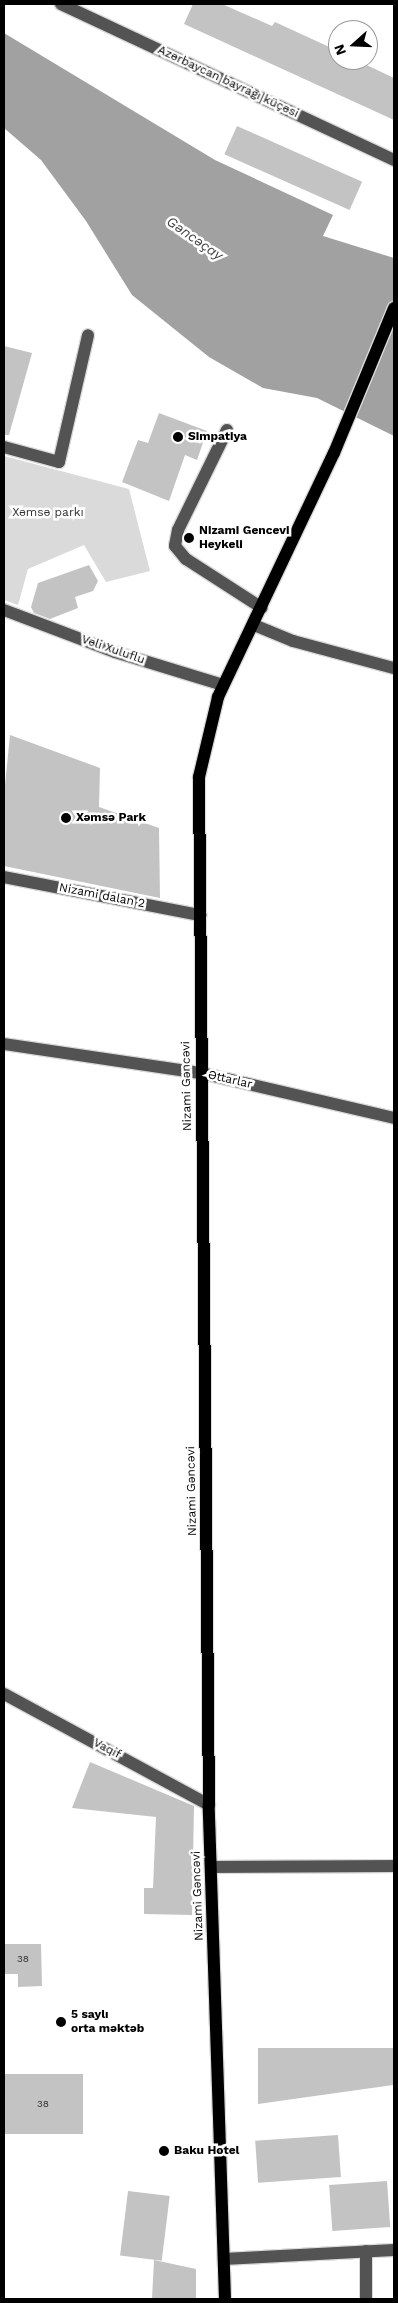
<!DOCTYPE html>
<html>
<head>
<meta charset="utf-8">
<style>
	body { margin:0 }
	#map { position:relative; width:398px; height:2303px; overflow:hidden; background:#fff; font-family:"Work Sans",sans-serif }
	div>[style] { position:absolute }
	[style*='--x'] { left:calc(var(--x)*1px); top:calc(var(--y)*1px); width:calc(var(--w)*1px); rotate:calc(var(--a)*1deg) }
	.green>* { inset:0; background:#dadada }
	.water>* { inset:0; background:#a1a1a1 }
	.building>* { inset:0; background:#c3c3c3; transform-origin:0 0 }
	.roads { filter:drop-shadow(1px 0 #dbdbdb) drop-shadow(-1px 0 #dbdbdb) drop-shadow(0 1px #dbdbdb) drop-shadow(0 -1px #dbdbdb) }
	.minor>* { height:12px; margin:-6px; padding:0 6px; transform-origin:6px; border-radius:6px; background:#535353 }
	.major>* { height:12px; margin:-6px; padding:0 6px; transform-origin:6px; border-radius:6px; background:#000 }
	.dots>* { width:14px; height:14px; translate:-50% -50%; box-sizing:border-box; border:2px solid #fff; border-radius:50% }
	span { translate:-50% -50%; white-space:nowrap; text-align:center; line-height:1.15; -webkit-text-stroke:5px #fff; paint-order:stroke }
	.number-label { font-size:10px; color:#313131 }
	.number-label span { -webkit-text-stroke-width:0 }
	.street-label { font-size:12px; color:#000 }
	.poi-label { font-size:12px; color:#000; font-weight:700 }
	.left { translate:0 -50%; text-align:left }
	.park-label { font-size:12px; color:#313131 }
	.water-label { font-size:14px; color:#424242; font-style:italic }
	.frame { position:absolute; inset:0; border:5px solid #000; pointer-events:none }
	.north { position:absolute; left:328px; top:20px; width:50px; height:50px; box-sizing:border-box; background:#fff; border:1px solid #999; border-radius:50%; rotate:250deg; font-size:14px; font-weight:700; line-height:20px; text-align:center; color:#000 }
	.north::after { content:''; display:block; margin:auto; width:18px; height:22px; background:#000; clip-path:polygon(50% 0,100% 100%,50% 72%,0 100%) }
</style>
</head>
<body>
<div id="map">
	<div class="green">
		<div style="clip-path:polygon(4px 456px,129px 489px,150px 571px,106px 582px,84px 545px,28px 569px,18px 605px,4px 600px)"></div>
	</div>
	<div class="water">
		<div style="clip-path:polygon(4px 33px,215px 160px,333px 215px,323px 236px,394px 258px,394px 436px,317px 398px,263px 388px,209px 357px,132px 295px,86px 221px,41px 160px,4px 128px)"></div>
	</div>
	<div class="building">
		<div style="clip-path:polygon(193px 4px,222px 4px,272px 26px,275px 22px,338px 51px,338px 60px,356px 60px,394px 78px,394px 120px,184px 24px)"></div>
		<div style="left:237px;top:126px;width:137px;height:31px;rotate:24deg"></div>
		<div style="clip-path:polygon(4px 346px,32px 353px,9px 435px,4px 435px)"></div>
		<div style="clip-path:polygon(159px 413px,207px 431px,197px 460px,185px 455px,169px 501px,122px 482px,138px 440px,148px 443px)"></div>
		<div style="clip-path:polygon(89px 565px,98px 581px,93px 591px,75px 597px,78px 608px,50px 619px,34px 613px,31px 607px,38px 583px)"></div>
		<div style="clip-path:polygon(10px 735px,100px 768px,99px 807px,159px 828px,160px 898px,4px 866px,4px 795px)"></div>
		<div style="clip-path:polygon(90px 1762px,194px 1806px,192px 1915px,144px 1914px,144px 1888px,153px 1888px,156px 1817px,72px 1808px)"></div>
		<div style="clip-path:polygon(4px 1944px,41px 1944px,42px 1986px,18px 1987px,18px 1974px,4px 1974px)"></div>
		<div style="clip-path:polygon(258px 2048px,393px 2048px,393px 2085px,258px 2104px)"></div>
		<div style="left:83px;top:2074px;width:60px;height:79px;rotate:90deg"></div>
		<div style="left:338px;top:2135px;width:42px;height:83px;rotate:86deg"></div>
		<div style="left:387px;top:2181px;width:46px;height:58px;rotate:86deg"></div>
		<div style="left:128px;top:2191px;width:42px;height:65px;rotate:7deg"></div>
		<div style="clip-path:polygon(154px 2260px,196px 2269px,196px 2299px,152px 2299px)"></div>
	</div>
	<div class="roads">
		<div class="minor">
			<div style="--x:61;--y:4;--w:368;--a:25.1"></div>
			<div style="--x:227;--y:430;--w:111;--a:116.1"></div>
			<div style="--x:178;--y:530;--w:16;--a:101"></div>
			<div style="--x:175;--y:546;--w:17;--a:50"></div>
			<div style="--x:186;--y:559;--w:90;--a:32.8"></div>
			<div style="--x:4;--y:447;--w:57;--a:15.3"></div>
			<div style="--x:59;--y:462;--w:130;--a:-77.1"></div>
			<div style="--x:4;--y:610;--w:119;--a:20.7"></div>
			<div style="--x:115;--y:652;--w:113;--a:17"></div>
			<div style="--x:254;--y:625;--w:42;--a:22.3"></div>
			<div style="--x:293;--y:641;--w:105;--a:15"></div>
			<div style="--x:4;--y:877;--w:200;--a:11"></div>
			<div style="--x:4;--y:1044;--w:199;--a:8.4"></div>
			<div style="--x:201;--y:1073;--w:198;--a:13.1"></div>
			<div style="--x:4;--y:1694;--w:233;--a:28.4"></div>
			<div style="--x:211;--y:1867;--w:183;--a:-0.3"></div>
			<div style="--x:366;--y:2251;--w:48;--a:90"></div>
			<div style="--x:224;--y:2259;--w:170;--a:-3"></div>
		</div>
		<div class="major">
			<div style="--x:225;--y:2299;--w:494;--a:-91.9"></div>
			<div style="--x:209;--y:1805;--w:1028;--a:-90.56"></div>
			<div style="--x:199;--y:777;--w:82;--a:-76.6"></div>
			<div style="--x:218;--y:697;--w:270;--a:-64.6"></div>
			<div style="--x:334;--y:453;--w:157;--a:-67.5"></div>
		</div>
	</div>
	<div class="dots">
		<div style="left:178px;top:437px;background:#000"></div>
		<div style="left:189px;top:538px;background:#000"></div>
		<div style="left:66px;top:818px;background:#000"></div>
		<div style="left:61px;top:2022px;background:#000"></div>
		<div style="left:164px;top:2151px;background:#000"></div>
	</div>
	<div class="number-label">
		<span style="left:23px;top:1959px">38</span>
		<span style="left:43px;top:2104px">38</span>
	</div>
	<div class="street-label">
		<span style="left:228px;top:82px;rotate:25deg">Azərbaycan bayrağı küçəsi</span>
		<span style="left:113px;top:650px;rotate:19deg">Vəli Xuluflu</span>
		<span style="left:102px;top:896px;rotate:11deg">Nizami dalan 2</span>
		<span style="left:230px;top:1080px;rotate:13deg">Əttarlar</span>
		<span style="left:187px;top:1086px;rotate:-91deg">Nizami Gəncəvi</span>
		<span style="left:192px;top:1491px;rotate:-91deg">Nizami Gəncəvi</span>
		<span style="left:107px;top:1749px;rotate:28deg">Vaqif</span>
		<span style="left:198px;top:1896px;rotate:-92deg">Nizami Gəncəvi</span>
	</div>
	<div class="poi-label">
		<span class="left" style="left:188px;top:437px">Simpatiya</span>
		<span class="left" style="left:199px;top:538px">Nizami Gencevi<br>Heykeli</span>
		<span class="left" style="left:76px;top:818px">Xəmsə Park</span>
		<span class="left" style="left:71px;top:2022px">5 saylı<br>orta məktəb</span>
		<span class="left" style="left:174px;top:2151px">Baku Hotel</span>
	</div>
	<div class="park-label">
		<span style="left:48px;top:513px">Xəmsə parkı</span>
	</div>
	<div class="water-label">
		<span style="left:195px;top:238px;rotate:35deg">Gəncəçay</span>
	</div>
	<div class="frame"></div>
	<div class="north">N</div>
</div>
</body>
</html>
